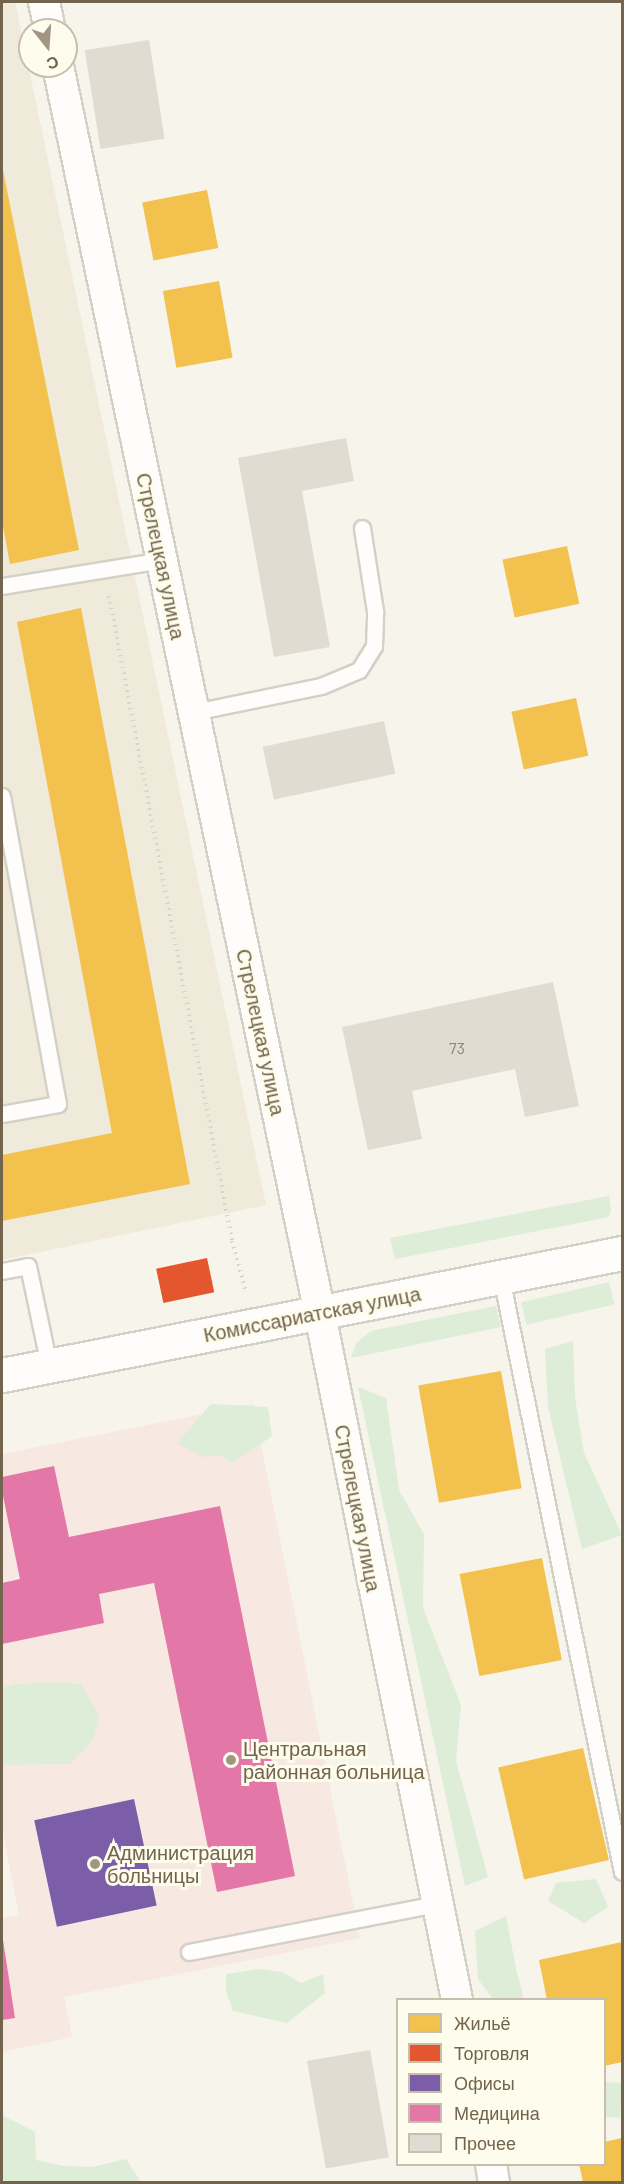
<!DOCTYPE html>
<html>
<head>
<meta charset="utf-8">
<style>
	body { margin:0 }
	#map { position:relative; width:624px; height:2184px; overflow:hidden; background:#f6f4eb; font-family:Barlow,sans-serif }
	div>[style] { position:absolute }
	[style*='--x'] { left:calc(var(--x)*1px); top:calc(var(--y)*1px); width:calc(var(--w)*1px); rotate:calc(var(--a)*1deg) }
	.residential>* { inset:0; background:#efead9 }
	.medical>* { inset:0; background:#f7e8e2 }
	.green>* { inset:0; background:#deedd7; transform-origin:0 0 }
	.homes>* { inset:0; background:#f2c14e; transform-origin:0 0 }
	.shops>* { inset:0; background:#e4572e; transform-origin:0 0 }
	.offices>* { inset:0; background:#7b5ea7; transform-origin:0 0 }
	.health>* { inset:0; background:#e377a8 }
	.building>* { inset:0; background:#e0dcd1; transform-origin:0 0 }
	.path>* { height:4px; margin-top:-2px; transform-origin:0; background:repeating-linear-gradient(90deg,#d8d3cb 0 1.5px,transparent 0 6px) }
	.roads { filter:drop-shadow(2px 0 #d3d0c6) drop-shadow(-2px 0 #d3d0c6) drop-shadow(0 2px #d3d0c6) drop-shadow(0 -2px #d3d0c6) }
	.lane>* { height:15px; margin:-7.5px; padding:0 7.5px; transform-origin:7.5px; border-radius:7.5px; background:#fefdfc }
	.street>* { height:30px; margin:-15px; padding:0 15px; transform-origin:15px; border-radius:15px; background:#fefdfc }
	.secondary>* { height:33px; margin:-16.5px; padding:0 16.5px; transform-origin:16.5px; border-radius:16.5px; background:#fefdfc }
	.dots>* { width:16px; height:16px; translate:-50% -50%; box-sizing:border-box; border:3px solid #fefced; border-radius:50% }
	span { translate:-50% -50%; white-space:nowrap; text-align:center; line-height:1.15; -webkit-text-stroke:6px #fefced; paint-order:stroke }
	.number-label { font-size:16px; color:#918471 }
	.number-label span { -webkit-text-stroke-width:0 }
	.street-label { font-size:20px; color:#73644d }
	.poi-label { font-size:20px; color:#73644d }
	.left { translate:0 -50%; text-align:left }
	.frame { position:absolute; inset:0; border:3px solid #73644d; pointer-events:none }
	.legend { position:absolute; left:396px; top:1998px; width:210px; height:168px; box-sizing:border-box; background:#fefced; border:2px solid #c6bfad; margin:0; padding:8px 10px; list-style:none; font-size:18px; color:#73644d }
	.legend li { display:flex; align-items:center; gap:12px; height:30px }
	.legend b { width:30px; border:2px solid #c6bfad }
	.north { position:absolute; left:18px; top:18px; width:60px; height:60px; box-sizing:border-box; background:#fefced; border:2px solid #c6bfad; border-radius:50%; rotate:163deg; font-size:16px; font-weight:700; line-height:24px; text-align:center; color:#73644d }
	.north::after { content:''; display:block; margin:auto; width:21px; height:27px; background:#a19684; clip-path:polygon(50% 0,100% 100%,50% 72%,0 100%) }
</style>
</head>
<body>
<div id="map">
	<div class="residential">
		<div style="clip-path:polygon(2px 2px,15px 2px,266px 1205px,2px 1260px)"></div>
	</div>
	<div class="medical">
		<div style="clip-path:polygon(253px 1404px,360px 1938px,64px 1997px,72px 2037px,2px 2052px,2px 1918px,19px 1915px,2px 1828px,2px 1454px)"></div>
	</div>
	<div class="green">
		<div style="clip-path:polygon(609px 1196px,611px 1210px,609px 1217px,395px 1259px,390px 1238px)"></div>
		<div style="left:609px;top:1282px;width:23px;height:90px;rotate:77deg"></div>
		<div style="clip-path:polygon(496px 1306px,501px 1327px,351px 1358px,356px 1343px,371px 1331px)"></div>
		<div style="clip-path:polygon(573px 1341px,575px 1397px,584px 1453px,622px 1535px,582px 1549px,548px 1407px,545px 1349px)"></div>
		<div style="clip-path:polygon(358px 1387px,386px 1398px,399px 1490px,424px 1534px,423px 1608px,461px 1705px,456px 1761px,488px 1877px,465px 1886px)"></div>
		<div style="clip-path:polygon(211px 1404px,268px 1407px,272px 1436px,233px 1463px,221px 1455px,203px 1457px,177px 1443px)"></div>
		<div style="clip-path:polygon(57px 1682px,81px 1684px,99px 1714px,94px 1739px,70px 1764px,2px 1765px,2px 1688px,15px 1684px)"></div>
		<div style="clip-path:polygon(596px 1879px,608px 1907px,584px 1923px,548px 1901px,556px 1883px)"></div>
		<div style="clip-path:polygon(506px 1916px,516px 1969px,524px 1999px,493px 1999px,478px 1979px,475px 1931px)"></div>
		<div style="clip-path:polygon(259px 1969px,282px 1972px,301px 1983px,323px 1974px,325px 1993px,287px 2023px,233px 2011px,226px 1991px,226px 1974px)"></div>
		<div style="left:605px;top:2082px;width:17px;height:35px;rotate:3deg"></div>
		<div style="clip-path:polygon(2px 2115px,35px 2132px,36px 2160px,64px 2166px,92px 2167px,126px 2159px,141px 2182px,5px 2182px,2px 2177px)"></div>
	</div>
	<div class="homes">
		<div style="clip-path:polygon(2px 165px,79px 550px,10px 564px,2px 521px)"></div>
		<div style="left:207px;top:190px;width:59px;height:66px;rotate:79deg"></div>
		<div style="left:219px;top:281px;width:78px;height:57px;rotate:80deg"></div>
		<div style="left:567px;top:546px;width:59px;height:66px;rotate:78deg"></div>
		<div style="clip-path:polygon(81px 608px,190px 1184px,2px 1221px,2px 1155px,112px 1133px,17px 622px)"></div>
		<div style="left:576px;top:698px;width:59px;height:66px;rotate:78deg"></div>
		<div style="left:501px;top:1371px;width:119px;height:84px;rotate:80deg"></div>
		<div style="left:542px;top:1558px;width:104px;height:84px;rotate:79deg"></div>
		<div style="left:583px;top:1748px;width:115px;height:87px;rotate:77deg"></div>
		<div style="clip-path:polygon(622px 1942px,622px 2062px,604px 2066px,604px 2000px,547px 2000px,539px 1960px)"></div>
		<div style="clip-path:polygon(622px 2138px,622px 2182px,583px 2182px,579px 2164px,604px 2164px,604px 2142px)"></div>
	</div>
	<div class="shops">
		<div style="left:207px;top:1258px;width:35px;height:52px;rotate:78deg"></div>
	</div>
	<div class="offices">
		<div style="left:134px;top:1799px;width:109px;height:102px;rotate:78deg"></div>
	</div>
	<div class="health">
		<div style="clip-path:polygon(54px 1466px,69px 1537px,220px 1506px,295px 1876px,217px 1892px,154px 1583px,99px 1594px,104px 1623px,2px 1644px,2px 1583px,20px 1579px,2px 1491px,2px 1477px)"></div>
		<div style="clip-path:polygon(3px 1940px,15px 2018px,2px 2020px,2px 1941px)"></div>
	</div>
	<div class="building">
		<div style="left:149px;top:40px;width:100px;height:65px;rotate:81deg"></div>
		<div style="clip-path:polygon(346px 438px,354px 481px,302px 491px,330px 647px,274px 657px,238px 458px)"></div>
		<div style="left:384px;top:721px;width:54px;height:124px;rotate:78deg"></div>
		<div style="clip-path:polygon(553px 982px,579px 1106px,525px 1117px,515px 1069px,412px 1091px,422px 1139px,368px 1150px,342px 1027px)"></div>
		<div style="left:370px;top:2050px;width:109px;height:64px;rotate:80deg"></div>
	</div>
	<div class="path">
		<div style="--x:109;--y:596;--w:657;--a:79.2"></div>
		<div style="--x:232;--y:1241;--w:53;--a:74.6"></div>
	</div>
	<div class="roads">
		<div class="lane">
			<div style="--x:2;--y:586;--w:162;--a:-9.2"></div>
			<div style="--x:194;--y:712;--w:130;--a:-11.6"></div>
			<div style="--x:321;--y:686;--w:41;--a:-22.8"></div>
			<div style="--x:359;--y:670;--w:28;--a:-58"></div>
			<div style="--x:374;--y:646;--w:35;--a:-88"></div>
			<div style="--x:375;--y:611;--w:84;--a:-98.9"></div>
			<div style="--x:2;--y:796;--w:313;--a:79.7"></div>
			<div style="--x:58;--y:1104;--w:57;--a:169.9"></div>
			<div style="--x:2;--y:1271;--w:26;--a:-11"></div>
			<div style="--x:28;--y:1266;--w:102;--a:78.1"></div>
			<div style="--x:501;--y:1277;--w:607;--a:78.51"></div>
			<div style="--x:189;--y:1952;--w:253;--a:-11"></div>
		</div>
		<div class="street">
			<div style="--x:44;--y:2;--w:29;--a:78"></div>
			<div style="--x:58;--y:66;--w:1275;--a:78.14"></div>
			<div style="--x:320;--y:1314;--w:700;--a:78.71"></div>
			<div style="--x:491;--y:2164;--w:18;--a:81"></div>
		</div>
		<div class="secondary">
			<div style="--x:2;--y:1375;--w:632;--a:-11.13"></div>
		</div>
	</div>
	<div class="dots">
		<div style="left:231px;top:1760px;background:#a19684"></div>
		<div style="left:95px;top:1864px;background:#a19684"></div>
	</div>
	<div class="number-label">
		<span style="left:457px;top:1048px">73</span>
	</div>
	<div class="street-label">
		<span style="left:161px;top:556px;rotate:78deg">Стрелецкая улица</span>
		<span style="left:261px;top:1032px;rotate:78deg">Стрелецкая улица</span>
		<span style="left:312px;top:1314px;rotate:-11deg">Комиссариатская улица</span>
		<span style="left:358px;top:1508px;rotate:79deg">Стрелецкая улица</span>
	</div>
	<div class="poi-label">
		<span class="left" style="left:243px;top:1760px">Центральная<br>районная больница</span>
		<span class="left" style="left:107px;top:1864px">Администрация<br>больницы</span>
	</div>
	<div class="frame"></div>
	<ul class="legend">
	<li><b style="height:16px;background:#f2c14e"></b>Жильё</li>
	<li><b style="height:16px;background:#e4572e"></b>Торговля</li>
	<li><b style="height:16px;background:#7b5ea7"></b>Офисы</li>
	<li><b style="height:16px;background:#e377a8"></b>Медицина</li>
	<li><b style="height:16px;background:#e0dcd1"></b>Прочее</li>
	</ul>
	<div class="north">С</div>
</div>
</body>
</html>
